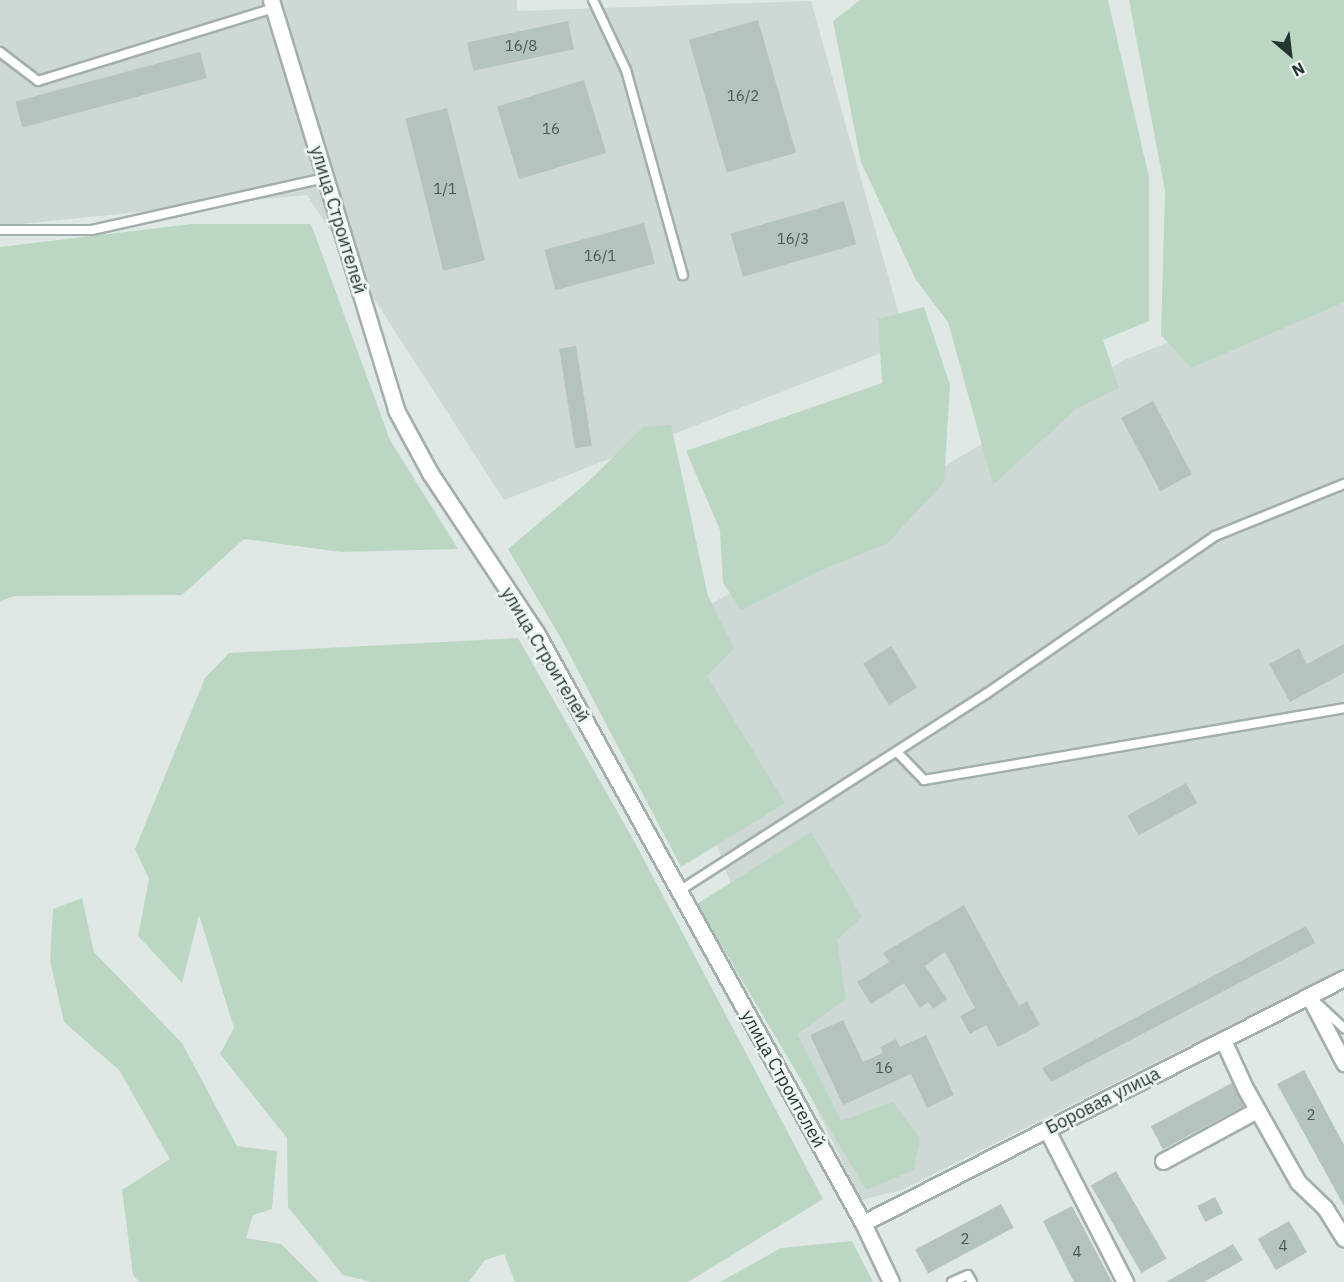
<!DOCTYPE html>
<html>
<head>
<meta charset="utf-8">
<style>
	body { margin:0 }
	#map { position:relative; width:1344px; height:1282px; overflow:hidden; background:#dfe8e5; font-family:"IBM Plex Sans",sans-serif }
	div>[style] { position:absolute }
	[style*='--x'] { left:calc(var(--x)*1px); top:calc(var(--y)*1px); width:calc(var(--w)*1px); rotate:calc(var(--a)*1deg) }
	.built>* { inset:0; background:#ced8d4 }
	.green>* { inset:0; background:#bbd7c4 }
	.building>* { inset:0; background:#b5c3be; transform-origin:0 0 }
	.roads { filter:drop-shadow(2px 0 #a3afac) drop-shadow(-2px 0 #a3afac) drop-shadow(0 2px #a3afac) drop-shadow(0 -2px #a3afac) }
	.lane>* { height:8px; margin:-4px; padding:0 4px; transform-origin:4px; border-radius:4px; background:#fff }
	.street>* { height:15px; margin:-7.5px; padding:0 7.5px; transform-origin:7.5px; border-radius:7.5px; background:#fff }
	span { translate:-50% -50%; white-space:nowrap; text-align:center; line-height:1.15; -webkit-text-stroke:5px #eff6f3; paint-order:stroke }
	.number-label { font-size:15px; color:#485955 }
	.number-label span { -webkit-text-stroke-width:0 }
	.street-label { font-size:18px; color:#233632 }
	.north { position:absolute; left:1260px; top:24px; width:60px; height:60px; -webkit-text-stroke:4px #eff6f3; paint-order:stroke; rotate:152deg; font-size:16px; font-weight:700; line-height:24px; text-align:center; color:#233632 }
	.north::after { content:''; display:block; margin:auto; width:21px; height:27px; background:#233632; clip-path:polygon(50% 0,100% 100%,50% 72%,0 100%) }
</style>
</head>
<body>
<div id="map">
	<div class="built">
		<div style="clip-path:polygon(0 0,517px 0,517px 11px,811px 1px,907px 343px,504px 500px,307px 195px,0 226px)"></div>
		<div style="clip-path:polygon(1344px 272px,1344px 968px,902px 1190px,861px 1200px,787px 1048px,647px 642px,1124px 360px)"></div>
	</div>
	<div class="green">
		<div style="clip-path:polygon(860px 0,1108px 0,1149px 177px,1149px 321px,1103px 340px,1119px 388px,1076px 409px,993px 485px,948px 322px,916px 280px,861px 162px,833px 21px)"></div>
		<div style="clip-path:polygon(1129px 0,1344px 0,1344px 302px,1191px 368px,1161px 335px,1165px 191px)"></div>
		<div style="clip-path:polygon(192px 224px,311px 224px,390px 440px,458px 549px,341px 552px,244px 539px,182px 595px,15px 596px,0 601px,0 247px)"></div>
		<div style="clip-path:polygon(924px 307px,950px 385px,944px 482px,888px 543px,815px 573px,741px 610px,723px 583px,720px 530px,686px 451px,882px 383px,878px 319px)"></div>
		<div style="clip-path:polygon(671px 425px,708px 596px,734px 648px,707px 676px,785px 803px,681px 867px,562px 640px,508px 549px,590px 480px,643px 427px)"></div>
		<div style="clip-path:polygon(518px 638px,633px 839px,823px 1199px,688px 1282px,515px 1282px,504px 1254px,485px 1260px,469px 1282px,371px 1282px,343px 1275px,288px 1207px,287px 1138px,220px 1054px,234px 1028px,199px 915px,182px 983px,138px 936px,149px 879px,135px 849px,205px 678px,229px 653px)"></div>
		<div style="clip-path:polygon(811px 832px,862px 917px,837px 940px,846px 999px,797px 1034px,841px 1121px,893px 1102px,920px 1138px,914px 1170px,866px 1190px,697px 904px)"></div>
		<div style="clip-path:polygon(82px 898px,94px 952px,182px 1043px,237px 1146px,277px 1151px,272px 1209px,253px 1215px,246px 1238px,281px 1244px,319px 1282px,139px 1282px,133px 1275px,122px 1190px,170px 1159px,119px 1070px,64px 1022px,50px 961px,53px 909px)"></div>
		<div style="clip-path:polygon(852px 1241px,873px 1282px,720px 1282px,781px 1248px)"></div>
	</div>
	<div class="building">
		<div style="left:758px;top:20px;width:138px;height:72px;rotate:74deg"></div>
		<div style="left:568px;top:21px;width:29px;height:103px;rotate:78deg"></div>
		<div style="left:200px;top:52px;width:27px;height:191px;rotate:75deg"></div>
		<div style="left:584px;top:80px;width:76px;height:91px;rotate:73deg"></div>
		<div style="left:447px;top:108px;width:157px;height:43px;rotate:76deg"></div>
		<div style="left:844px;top:201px;width:45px;height:118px;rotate:74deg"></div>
		<div style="left:644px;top:223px;width:42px;height:103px;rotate:75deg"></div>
		<div style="left:576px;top:346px;width:101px;height:17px;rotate:81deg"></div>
		<div style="left:1153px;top:401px;width:83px;height:36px;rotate:62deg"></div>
		<div style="clip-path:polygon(1344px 644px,1344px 673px,1290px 702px,1269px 664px,1299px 648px,1307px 664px)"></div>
		<div style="left:891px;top:646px;width:49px;height:33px;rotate:58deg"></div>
		<div style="left:1186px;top:783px;width:23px;height:67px;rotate:61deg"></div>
		<div style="clip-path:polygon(964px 905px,1019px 1006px,1027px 1001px,1040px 1025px,998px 1047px,986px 1025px,970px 1034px,960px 1016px,975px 1008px,945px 952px,925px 966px,947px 999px,933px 1009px,928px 1002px,920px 1008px,904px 983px,871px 1004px,857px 982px,889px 962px,883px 953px)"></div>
		<div style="clip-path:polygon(1306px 926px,1315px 943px,1051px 1082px,1042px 1068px)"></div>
		<div style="clip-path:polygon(843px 1020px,863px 1062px,883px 1053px,880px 1047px,896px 1039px,900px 1047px,926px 1035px,954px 1095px,927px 1108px,911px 1074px,843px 1105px,810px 1035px)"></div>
		<div style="clip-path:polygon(1304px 1070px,1344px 1145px,1344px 1206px,1277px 1084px)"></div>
		<div style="left:1232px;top:1083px;width:26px;height:92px;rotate:62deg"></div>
		<div style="left:1116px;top:1171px;width:101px;height:29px;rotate:60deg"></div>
		<div style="left:1215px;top:1197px;width:18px;height:20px;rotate:63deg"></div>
		<div style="left:1001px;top:1204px;width:27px;height:97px;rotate:62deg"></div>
		<div style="clip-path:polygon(1072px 1206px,1112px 1282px,1074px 1282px,1043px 1221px)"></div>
		<div style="left:1289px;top:1221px;width:36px;height:36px;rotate:60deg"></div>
		<div style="clip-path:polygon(1233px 1244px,1243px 1260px,1204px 1282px,1166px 1282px)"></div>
	</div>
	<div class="roads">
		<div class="lane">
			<div style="--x:593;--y:0;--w:77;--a:64.8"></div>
			<div style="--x:626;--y:70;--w:213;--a:74.5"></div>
			<div style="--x:0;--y:52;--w:48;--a:37.3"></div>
			<div style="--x:38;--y:81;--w:247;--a:-17.2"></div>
			<div style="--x:0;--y:230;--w:92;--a:0"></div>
			<div style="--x:92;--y:230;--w:239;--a:-12.6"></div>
			<div style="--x:897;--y:752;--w:39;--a:46"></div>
			<div style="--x:924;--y:780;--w:426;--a:-9.7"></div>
			<div style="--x:679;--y:891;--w:365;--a:-32.7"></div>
			<div style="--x:986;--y:694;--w:278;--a:-34.6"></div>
			<div style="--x:1215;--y:536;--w:139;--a:-22"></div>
			<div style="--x:1319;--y:1005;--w:34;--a:43"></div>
			<div style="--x:952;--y:1282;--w:17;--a:-24"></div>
			<div style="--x:968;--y:1275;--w:8;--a:60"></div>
		</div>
		<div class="street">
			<div style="--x:271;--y:0;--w:429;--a:73"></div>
			<div style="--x:396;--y:410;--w:72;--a:61.6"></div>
			<div style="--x:430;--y:473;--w:193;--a:56.4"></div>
			<div style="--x:537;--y:634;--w:673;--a:61.04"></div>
			<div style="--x:863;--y:1223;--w:65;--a:64.6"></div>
			<div style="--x:1309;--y:996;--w:76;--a:62.4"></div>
			<div style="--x:1223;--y:1040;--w:53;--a:65.4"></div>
			<div style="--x:1245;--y:1088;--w:108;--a:60.6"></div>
			<div style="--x:1298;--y:1182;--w:37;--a:44"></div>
			<div style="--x:1325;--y:1208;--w:36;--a:58"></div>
			<div style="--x:1047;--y:1130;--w:171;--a:62.8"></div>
			<div style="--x:1163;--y:1161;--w:107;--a:-28.5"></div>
			<div style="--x:863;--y:1223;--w:540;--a:-26.99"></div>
		</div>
	</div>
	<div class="number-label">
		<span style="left:521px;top:46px">16/8</span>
		<span style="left:743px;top:96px">16/2</span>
		<span style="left:551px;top:129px">16</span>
		<span style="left:445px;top:189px">1/1</span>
		<span style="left:793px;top:239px">16/3</span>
		<span style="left:600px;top:256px">16/1</span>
		<span style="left:884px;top:1068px">16</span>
		<span style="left:1311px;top:1115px">2</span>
		<span style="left:965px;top:1239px">2</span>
		<span style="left:1283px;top:1246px">4</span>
		<span style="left:1077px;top:1252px">4</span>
	</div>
	<div class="street-label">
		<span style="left:338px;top:220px;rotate:73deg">улица Строителей</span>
		<span style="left:545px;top:655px;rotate:59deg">улица Строителей</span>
		<span style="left:783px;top:1079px;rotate:61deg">улица Строителей</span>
		<span style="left:1103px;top:1101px;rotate:-27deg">Боровая улица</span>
	</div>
	<div class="north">N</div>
</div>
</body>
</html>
